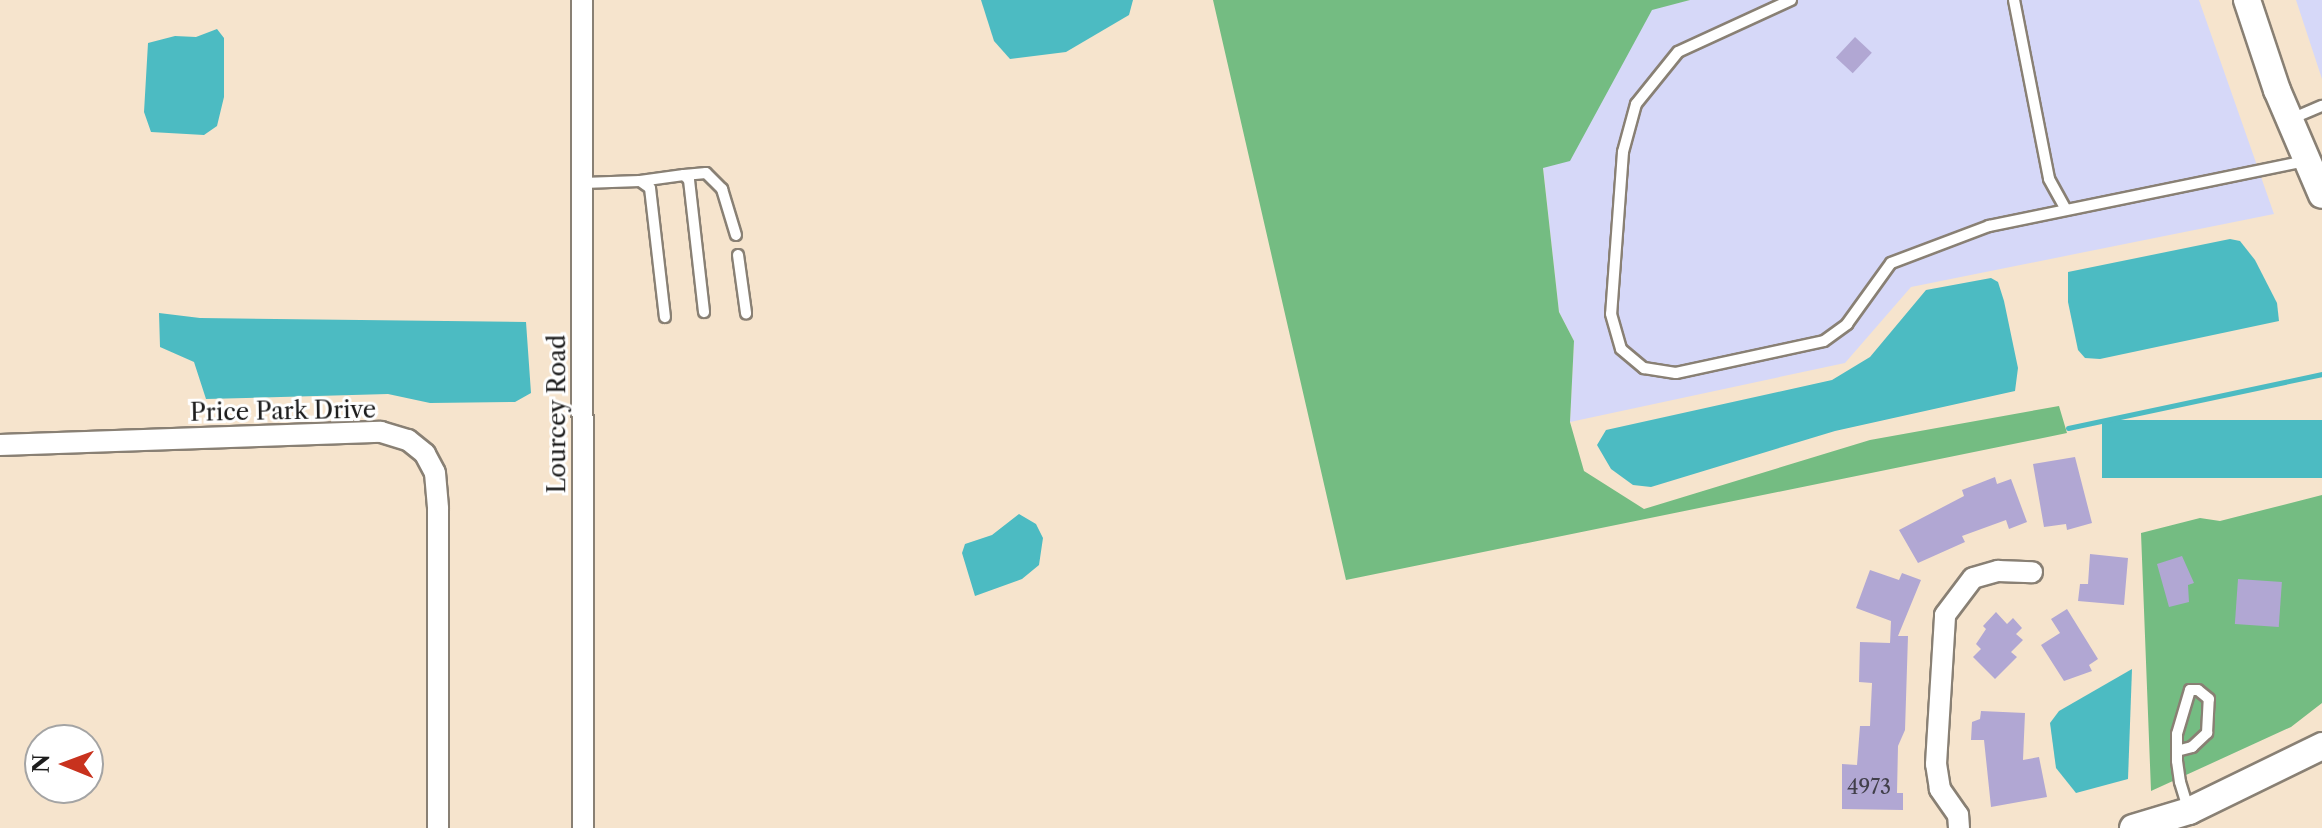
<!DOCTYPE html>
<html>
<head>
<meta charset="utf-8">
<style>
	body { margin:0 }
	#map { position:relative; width:2322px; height:828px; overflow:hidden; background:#f6e4cd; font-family:"Libre Caslon Text",serif }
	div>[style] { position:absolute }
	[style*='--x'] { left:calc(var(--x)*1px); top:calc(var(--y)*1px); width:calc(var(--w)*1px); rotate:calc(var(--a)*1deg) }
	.built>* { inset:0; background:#d6d8f8 }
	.forest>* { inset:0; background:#74bc82 }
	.water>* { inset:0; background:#4cbbc2; transform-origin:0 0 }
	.stream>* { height:5px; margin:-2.5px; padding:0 2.5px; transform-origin:2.5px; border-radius:2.5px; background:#4cbbc2 }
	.building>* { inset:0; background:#b1a7d3; transform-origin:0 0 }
	.roads { filter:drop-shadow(2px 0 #898074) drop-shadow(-2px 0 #898074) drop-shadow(0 2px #898074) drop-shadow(0 -2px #898074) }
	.service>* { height:10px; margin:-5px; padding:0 5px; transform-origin:5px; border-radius:5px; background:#fff }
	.minor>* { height:20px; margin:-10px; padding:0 10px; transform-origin:10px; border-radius:10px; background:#fff }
	.tertiary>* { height:26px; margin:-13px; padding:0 13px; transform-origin:13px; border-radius:13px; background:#fff }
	span { translate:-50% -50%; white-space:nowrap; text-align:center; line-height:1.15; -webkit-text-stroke:6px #fff; paint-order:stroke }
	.number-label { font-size:20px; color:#413f4a }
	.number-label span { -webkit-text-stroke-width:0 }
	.street-label { font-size:24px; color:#1c1c1c }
	.north { position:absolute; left:24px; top:724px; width:80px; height:80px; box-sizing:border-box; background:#fff; border:2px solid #a4a4a4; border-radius:50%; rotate:271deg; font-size:22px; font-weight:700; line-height:32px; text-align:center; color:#1c1c1c }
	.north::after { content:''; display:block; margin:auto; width:28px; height:36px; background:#c8321e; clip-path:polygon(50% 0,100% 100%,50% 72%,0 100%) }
</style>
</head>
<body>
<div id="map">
	<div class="built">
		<div style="clip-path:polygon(1690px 0,2199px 0,2274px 214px,1911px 287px,1845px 363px,1570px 422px,1574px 341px,1559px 312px,1543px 167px,1570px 160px,1652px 9px)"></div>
		<div style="clip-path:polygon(2296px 0,2322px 0,2322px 79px)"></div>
	</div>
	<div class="forest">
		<div style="clip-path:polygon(1213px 0,1690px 0,1652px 10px,1570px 161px,1543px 168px,1559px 312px,1574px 341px,1570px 422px,1584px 471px,1644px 509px,1870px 440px,2059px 406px,2067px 433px,1346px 580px)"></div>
		<div style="clip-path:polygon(2322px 495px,2322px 703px,2291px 727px,2151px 791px,2141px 533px,2200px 518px,2220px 521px)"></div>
	</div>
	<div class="water">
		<div style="clip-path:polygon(981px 0,1133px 0,1129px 15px,1066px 52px,1010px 59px,994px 41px)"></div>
		<div style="clip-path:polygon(217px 29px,224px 38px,224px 97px,217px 126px,204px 135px,151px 132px,144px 112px,148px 43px,175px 36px,196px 37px)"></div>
		<div style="clip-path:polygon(2230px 239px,2240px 241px,2255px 260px,2277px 303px,2279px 321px,2100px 359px,2085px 358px,2078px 350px,2068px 302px,2068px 272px)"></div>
		<div style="clip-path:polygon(1991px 278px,1998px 282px,2004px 301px,2018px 368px,2015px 391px,1835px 431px,1651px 487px,1633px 485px,1611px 469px,1597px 445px,1606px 430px,1832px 380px,1870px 357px,1926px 290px)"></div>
		<div style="clip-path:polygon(159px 313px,200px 318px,526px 322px,531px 393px,515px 402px,430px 403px,388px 394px,206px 399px,194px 362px,160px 347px)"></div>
		<div style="left:2322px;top:420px;width:58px;height:220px;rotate:90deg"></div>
		<div style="clip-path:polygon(1019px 514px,1036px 524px,1043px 538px,1039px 565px,1022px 579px,975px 596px,962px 553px,965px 544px,992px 535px)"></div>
		<div style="clip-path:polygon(2132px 669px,2128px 779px,2076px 793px,2056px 768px,2050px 723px,2059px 711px)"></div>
	</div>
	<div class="stream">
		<div style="--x:2068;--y:428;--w:260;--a:-12"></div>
	</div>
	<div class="building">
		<div style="left:1855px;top:37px;width:23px;height:28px;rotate:43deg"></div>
		<div style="clip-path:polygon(2075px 457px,2092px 523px,2067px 530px,2066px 524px,2044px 527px,2033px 464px)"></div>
		<div style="clip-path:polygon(1995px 477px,1997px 484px,2011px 479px,2027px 522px,2009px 529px,2006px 520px,1962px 536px,1965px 542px,1918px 563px,1899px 530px,1964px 496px,1962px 490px)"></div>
		<div style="clip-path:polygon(2090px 554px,2128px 558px,2124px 605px,2078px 601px,2080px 584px,2088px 584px)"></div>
		<div style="clip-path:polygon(2182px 556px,2194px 583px,2188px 585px,2189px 602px,2169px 607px,2157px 564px)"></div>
		<div style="clip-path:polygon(1870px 570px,1899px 580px,1902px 573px,1921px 580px,1898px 636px,1908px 636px,1905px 730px,1898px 746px,1897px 793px,1903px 793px,1903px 810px,1842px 809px,1842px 764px,1857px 765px,1860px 726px,1870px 726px,1872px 683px,1859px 682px,1860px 642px,1890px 643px,1891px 621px,1856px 608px)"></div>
		<div style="left:2238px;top:579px;width:44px;height:45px;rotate:4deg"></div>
		<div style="clip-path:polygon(2067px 609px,2098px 659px,2089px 665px,2092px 671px,2064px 681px,2041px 645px,2060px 633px,2051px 619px)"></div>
		<div style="clip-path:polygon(1996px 612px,2007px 624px,2013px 618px,2022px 628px,2016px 634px,2023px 640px,2011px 652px,2017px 657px,1995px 679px,1973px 657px,1981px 649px,1976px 644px,1986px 629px,1983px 626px)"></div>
		<div style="clip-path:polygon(1981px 711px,2025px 713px,2023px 760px,2039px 757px,2047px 797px,1991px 807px,1984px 740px,1971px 740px,1972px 722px,1980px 719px)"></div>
	</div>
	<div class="roads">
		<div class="service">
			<div style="--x:1791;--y:0;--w:124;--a:155.3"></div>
			<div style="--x:1678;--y:52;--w:67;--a:128.9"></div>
			<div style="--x:1636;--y:104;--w:50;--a:105.2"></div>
			<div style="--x:1623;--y:152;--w:162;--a:94.2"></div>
			<div style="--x:1611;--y:314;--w:36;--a:74"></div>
			<div style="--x:1621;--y:349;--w:30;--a:40"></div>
			<div style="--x:1644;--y:368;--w:32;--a:9"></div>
			<div style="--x:1676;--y:373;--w:151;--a:-12.2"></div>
			<div style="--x:1824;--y:341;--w:29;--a:-36"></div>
			<div style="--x:1847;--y:324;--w:75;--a:-54.2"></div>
			<div style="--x:1891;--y:263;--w:105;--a:-20.7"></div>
			<div style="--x:1989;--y:226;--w:325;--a:-11.6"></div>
			<div style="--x:2014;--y:0;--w:182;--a:78.9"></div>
			<div style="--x:2049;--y:179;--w:35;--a:61"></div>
			<div style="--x:2291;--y:119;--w:34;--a:-23"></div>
			<div style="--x:684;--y:175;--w:22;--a:-5"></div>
			<div style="--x:706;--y:173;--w:23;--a:45"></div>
			<div style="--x:722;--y:189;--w:48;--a:73.1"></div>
			<div style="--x:640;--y:181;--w:44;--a:-7.8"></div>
			<div style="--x:684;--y:175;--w:7;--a:45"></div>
			<div style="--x:689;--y:180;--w:133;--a:83.5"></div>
			<div style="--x:583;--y:183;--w:57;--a:-2"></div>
			<div style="--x:640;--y:181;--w:12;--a:35"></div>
			<div style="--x:650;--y:188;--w:130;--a:83.4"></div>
			<div style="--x:738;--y:255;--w:59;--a:82.1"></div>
			<div style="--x:2177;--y:751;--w:16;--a:-15"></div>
			<div style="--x:2192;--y:747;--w:21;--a:-43"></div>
			<div style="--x:2207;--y:733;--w:34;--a:-87"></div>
			<div style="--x:2209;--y:699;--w:14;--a:-141"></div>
			<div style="--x:2198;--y:690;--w:8;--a:180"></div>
			<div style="--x:2190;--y:690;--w:46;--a:106.5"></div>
			<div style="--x:2177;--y:734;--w:27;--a:90"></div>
			<div style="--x:2177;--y:761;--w:21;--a:82"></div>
			<div style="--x:2180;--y:782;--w:28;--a:73"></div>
		</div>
		<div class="minor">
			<div style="--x:582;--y:0;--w:828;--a:89.93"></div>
			<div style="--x:0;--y:445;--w:381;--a:-2"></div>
			<div style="--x:381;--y:432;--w:28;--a:17"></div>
			<div style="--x:408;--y:440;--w:22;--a:39"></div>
			<div style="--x:425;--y:454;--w:21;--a:62"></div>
			<div style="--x:435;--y:473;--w:36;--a:85"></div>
			<div style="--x:438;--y:509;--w:319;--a:90"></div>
			<div style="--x:1959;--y:828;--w:13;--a:-94"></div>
			<div style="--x:1958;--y:815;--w:32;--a:-125"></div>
			<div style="--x:1940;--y:789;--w:25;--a:-99"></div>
			<div style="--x:1936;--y:764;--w:149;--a:-86.5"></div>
			<div style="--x:1945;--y:615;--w:46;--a:-52.9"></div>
			<div style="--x:1973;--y:578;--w:26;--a:-16"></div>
			<div style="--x:1998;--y:571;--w:34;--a:2"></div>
		</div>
		<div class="tertiary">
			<div style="--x:2247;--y:0;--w:95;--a:71.6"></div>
			<div style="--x:2277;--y:90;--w:114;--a:66.8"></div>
			<div style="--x:2133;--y:828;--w:59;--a:-16.9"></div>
			<div style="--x:2189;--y:811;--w:148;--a:-26"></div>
		</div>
	</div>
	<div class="number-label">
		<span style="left:1869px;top:787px">4973</span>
	</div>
	<div class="street-label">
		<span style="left:283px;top:411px;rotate:-1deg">Price Park Drive</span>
		<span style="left:557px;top:414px;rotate:-90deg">Lourcey Road</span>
	</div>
	<div class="north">N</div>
</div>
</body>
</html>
